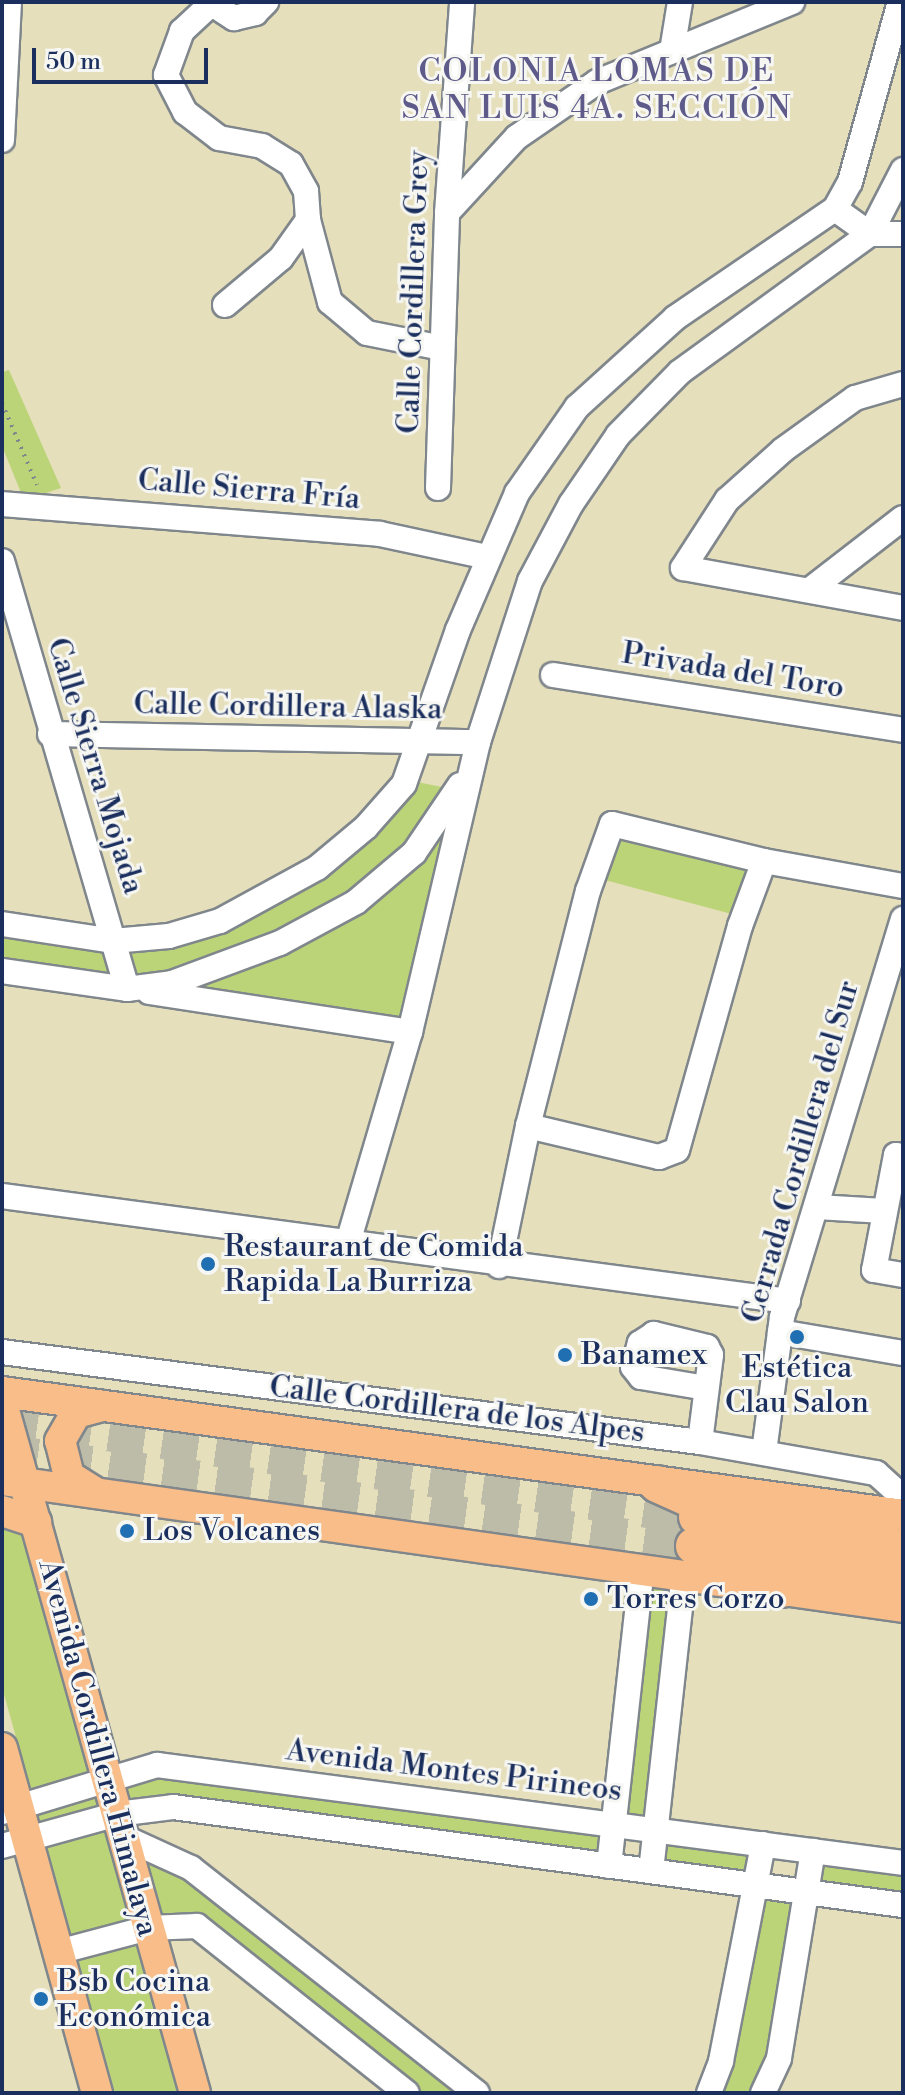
<!DOCTYPE html>
<html>
<head>
<meta charset="utf-8">
<style>
	body { margin:0 }
	#map { position:relative; width:905px; height:2095px; overflow:hidden; background:#e6dfbb; font-family:"Libre Bodoni",serif }
	div>[style] { position:absolute }
	[style*='--x'] { left:calc(var(--x)*1px); top:calc(var(--y)*1px); width:calc(var(--w)*1px); rotate:calc(var(--a)*1deg) }
	.green>* { inset:0; background:#bcd478; transform-origin:0 0 }
	.highway-tunnel>* { height:36px; margin-top:-18px; transform-origin:0; background:repeating-linear-gradient(90deg,#bdbca8 0 36px,transparent 0 54px) }
	.path>* { height:4px; margin-top:-2px; transform-origin:0; background:repeating-linear-gradient(90deg,#80878c 0 2px,transparent 0 8px) }
	.roads { filter:drop-shadow(2px 0 #80878c) drop-shadow(-2px 0 #80878c) drop-shadow(0 2px #80878c) drop-shadow(0 -2px #80878c) }
	.minor>* { height:24px; margin:-12px; padding:0 12px; transform-origin:12px; border-radius:12px; background:#fff }
	.major>* { height:30px; margin:-15px; padding:0 15px; transform-origin:15px; border-radius:15px; background:#f8bd88 }
	.highway>* { height:36px; margin:-18px; padding:0 18px; transform-origin:18px; border-radius:18px; background:#f8bd88 }
	.dots>* { width:22px; height:22px; translate:-50% -50%; box-sizing:border-box; border:4px solid #f6f6f2; border-radius:50% }
	span { translate:-50% -50%; white-space:nowrap; text-align:center; line-height:1.15; -webkit-text-stroke:6px #f6f6f2; paint-order:stroke }
	.street-label { font-size:30px; color:#1b2f5e }
	.poi-label { font-size:30px; color:#1b2f5e }
	.left { translate:0 -50%; text-align:left }
	.neighbourhood-label { font-size:32px; color:#5e5b8a; letter-spacing:2px }
	.frame { position:absolute; inset:0; border:4px solid #1b2f5e; pointer-events:none }
	.scale { position:absolute; left:32px; top:48px; width:176px; height:36px; box-sizing:border-box; border:4px solid #1b2f5e; border-top:0; padding-left:10px; font-size:24px; line-height:28px; white-space:nowrap; color:#1b2f5e; -webkit-text-stroke:6px #f6f6f2; paint-order:stroke }
</style>
</head>
<body>
<div id="map">
	<div class="green">
		<div style="clip-path:polygon(9px 370px,61px 488px,24px 500px,2px 446px,2px 372px)"></div>
		<div style="clip-path:polygon(417px 782px,462px 791px,404px 1026px,2px 961px,2px 930px,123px 948px,321px 877px,371px 840px)"></div>
		<div style="left:619px;top:831px;width:135px;height:51px;rotate:15deg"></div>
		<div style="clip-path:polygon(2px 1524px,31px 1533px,188px 2093px,115px 2093px,2px 1687px)"></div>
		<div style="clip-path:polygon(642px 1568px,684px 1574px,656px 1829px,763px 1844px,755px 1885px,806px 1892px,813px 1851px,903px 1863px,903px 1905px,806px 1893px,763px 2093px,709px 2093px,755px 1886px,651px 1871px,656px 1829px,614px 1823px,609px 1866px,174px 1807px,117px 1814px,107px 1780px,157px 1765px,613px 1823px)"></div>
		<div style="clip-path:polygon(123px 1837px,191px 1868px,477px 2093px,407px 2093px,197px 1926px,148px 1928px)"></div>
	</div>
	<div class="highway-tunnel">
		<div style="--x:2;--y:1418;--w:702;--a:8.11"></div>
		<div style="--x:2;--y:1452;--w:698;--a:7.74"></div>
	</div>
	<div class="path">
		<div style="--x:2;--y:403;--w:89;--a:66.9"></div>
	</div>
	<div class="roads">
		<div class="minor">
			<div style="--x:209;--y:2;--w:30;--a:33"></div>
			<div style="--x:234;--y:18;--w:22;--a:-13"></div>
			<div style="--x:255;--y:13;--w:16;--a:-45"></div>
			<div style="--x:211;--y:4;--w:40;--a:137"></div>
			<div style="--x:182;--y:31;--w:47;--a:110"></div>
			<div style="--x:166;--y:75;--w:42;--a:62.8"></div>
			<div style="--x:185;--y:112;--w:43;--a:37.4"></div>
			<div style="--x:219;--y:138;--w:44;--a:10.5"></div>
			<div style="--x:262;--y:146;--w:34;--a:32"></div>
			<div style="--x:291;--y:164;--w:31;--a:61"></div>
			<div style="--x:306;--y:191;--w:29;--a:86"></div>
			<div style="--x:308;--y:220;--w:85;--a:75"></div>
			<div style="--x:330;--y:302;--w:48;--a:40"></div>
			<div style="--x:367;--y:333;--w:76;--a:11.3"></div>
			<div style="--x:672;--y:51;--w:50;--a:-80.7"></div>
			<div style="--x:2;--y:140;--w:138;--a:-87.1"></div>
			<div style="--x:835;--y:209;--w:43;--a:35.5"></div>
			<div style="--x:870;--y:234;--w:33;--a:0"></div>
			<div style="--x:447;--y:213;--w:103;--a:-47.4"></div>
			<div style="--x:517;--y:137;--w:97;--a:-34.5"></div>
			<div style="--x:597;--y:82;--w:211;--a:-22.3"></div>
			<div style="--x:225;--y:305;--w:73;--a:-40"></div>
			<div style="--x:281;--y:258;--w:47;--a:-54.6"></div>
			<div style="--x:903;--y:384;--w:50;--a:163.7"></div>
			<div style="--x:855;--y:398;--w:89;--a:144.2"></div>
			<div style="--x:783;--y:450;--w:75;--a:138.2"></div>
			<div style="--x:727;--y:500;--w:81;--a:122.9"></div>
			<div style="--x:683;--y:568;--w:224;--a:10.3"></div>
			<div style="--x:438;--y:488;--w:275;--a:-88.1"></div>
			<div style="--x:447;--y:213;--w:212;--a:-85.9"></div>
			<div style="--x:2;--y:504;--w:379;--a:4.5"></div>
			<div style="--x:380;--y:534;--w:109;--a:12.1"></div>
			<div style="--x:2;--y:561;--w:446;--a:73.7"></div>
			<div style="--x:811;--y:589;--w:116;--a:-37.7"></div>
			<div style="--x:553;--y:675;--w:354;--a:8.9"></div>
			<div style="--x:50;--y:734;--w:428;--a:1.1"></div>
			<div style="--x:2;--y:924;--w:112;--a:8.7"></div>
			<div style="--x:113;--y:941;--w:56;--a:-5.1"></div>
			<div style="--x:169;--y:936;--w:53;--a:-16.4"></div>
			<div style="--x:220;--y:921;--w:111;--a:-28.7"></div>
			<div style="--x:317;--y:868;--w:64;--a:-39.9"></div>
			<div style="--x:366;--y:827;--w:57;--a:-48.5"></div>
			<div style="--x:404;--y:784;--w:163;--a:-70.7"></div>
			<div style="--x:458;--y:630;--w:149;--a:-66.7"></div>
			<div style="--x:517;--y:493;--w:105;--a:-55.1"></div>
			<div style="--x:577;--y:407;--w:132;--a:-42.2"></div>
			<div style="--x:675;--y:318;--w:194;--a:-34.3"></div>
			<div style="--x:835;--y:209;--w:31;--a:-61"></div>
			<div style="--x:850;--y:182;--w:187;--a:-74.5"></div>
			<div style="--x:2;--y:971;--w:126;--a:8.2"></div>
			<div style="--x:127;--y:989;--w:45;--a:-7.6"></div>
			<div style="--x:172;--y:983;--w:115;--a:-20.3"></div>
			<div style="--x:280;--y:943;--w:86;--a:-28.3"></div>
			<div style="--x:356;--y:902;--w:76;--a:-40.2"></div>
			<div style="--x:414;--y:853;--w:82;--a:-55.9"></div>
			<div style="--x:149;--y:992;--w:264;--a:8.7"></div>
			<div style="--x:528;--y:1126;--w:135;--a:13.3"></div>
			<div style="--x:659;--y:1157;--w:19;--a:-21"></div>
			<div style="--x:677;--y:1150;--w:233;--a:-74.3"></div>
			<div style="--x:740;--y:926;--w:69;--a:-69.7"></div>
			<div style="--x:903;--y:1156;--w:7;--a:-172"></div>
			<div style="--x:896;--y:1155;--w:117;--a:100.8"></div>
			<div style="--x:874;--y:1270;--w:29;--a:10"></div>
			<div style="--x:2;--y:1196;--w:793;--a:7.61"></div>
			<div style="--x:817;--y:1207;--w:67;--a:3.4"></div>
			<div style="--x:349;--y:1239;--w:216;--a:-73.6"></div>
			<div style="--x:410;--y:1032;--w:298;--a:-76.8"></div>
			<div style="--x:478;--y:742;--w:169;--a:-72.1"></div>
			<div style="--x:530;--y:581;--w:87;--a:-62"></div>
			<div style="--x:571;--y:504;--w:83;--a:-55.7"></div>
			<div style="--x:618;--y:435;--w:88;--a:-45.5"></div>
			<div style="--x:680;--y:372;--w:235;--a:-36"></div>
			<div style="--x:870;--y:234;--w:72;--a:-62.7"></div>
			<div style="--x:499;--y:1266;--w:143;--a:-78.3"></div>
			<div style="--x:528;--y:1126;--w:243;--a:-75.7"></div>
			<div style="--x:588;--y:891;--w:71;--a:-70.3"></div>
			<div style="--x:612;--y:824;--w:156;--a:13.7"></div>
			<div style="--x:764;--y:861;--w:141;--a:10.2"></div>
			<div style="--x:780;--y:1332;--w:125;--a:9.7"></div>
			<div style="--x:2;--y:1352;--w:704;--a:7.35"></div>
			<div style="--x:700;--y:1442;--w:179;--a:10"></div>
			<div style="--x:876;--y:1473;--w:36;--a:42"></div>
			<div style="--x:700;--y:1442;--w:88;--a:-82.8"></div>
			<div style="--x:711;--y:1355;--w:9;--a:-117"></div>
			<div style="--x:707;--y:1347;--w:55;--a:-166.2"></div>
			<div style="--x:654;--y:1334;--w:17;--a:147"></div>
			<div style="--x:640;--y:1343;--w:25;--a:106"></div>
			<div style="--x:633;--y:1367;--w:13;--a:51"></div>
			<div style="--x:641;--y:1377;--w:66;--a:9.6"></div>
			<div style="--x:764;--y:1452;--w:136;--a:-82.4"></div>
			<div style="--x:782;--y:1317;--w:416;--a:-73.1"></div>
			<div style="--x:2;--y:1812;--w:162;--a:-16.9"></div>
			<div style="--x:157;--y:1765;--w:752;--a:7.48"></div>
			<div style="--x:123;--y:1837;--w:75;--a:24.5"></div>
			<div style="--x:191;--y:1868;--w:364;--a:38.2"></div>
			<div style="--x:2;--y:1846;--w:119;--a:-15.5"></div>
			<div style="--x:117;--y:1814;--w:56;--a:-7.1"></div>
			<div style="--x:173;--y:1807;--w:737;--a:7.65"></div>
			<div style="--x:609;--y:1866;--w:300;--a:-83.7"></div>
			<div style="--x:651;--y:1871;--w:299;--a:-83.7"></div>
			<div style="--x:58;--y:1952;--w:93;--a:-14.9"></div>
			<div style="--x:148;--y:1928;--w:49;--a:-2.3"></div>
			<div style="--x:197;--y:1926;--w:268;--a:38.5"></div>
			<div style="--x:709;--y:2093;--w:34;--a:-69"></div>
			<div style="--x:721;--y:2061;--w:221;--a:-79"></div>
			<div style="--x:763;--y:2093;--w:38;--a:-65"></div>
			<div style="--x:779;--y:2058;--w:210;--a:-80.7"></div>
		</div>
		<div class="major">
			<div style="--x:2;--y:1392;--w:909;--a:7.77"></div>
			<div style="--x:2;--y:1403;--w:716;--a:74.37"></div>
			<div style="--x:2;--y:1480;--w:910;--a:8.02"></div>
			<div style="--x:96;--y:1493;--w:32;--a:-148"></div>
			<div style="--x:69;--y:1476;--w:36;--a:-104"></div>
			<div style="--x:60;--y:1441;--w:32;--a:-60"></div>
			<div style="--x:76;--y:1413;--w:28;--a:-15"></div>
			<div style="--x:2;--y:1511;--w:36;--a:18"></div>
			<div style="--x:2;--y:1748;--w:358;--a:74.6"></div>
		</div>
		<div class="highway">
			<div style="--x:657;--y:1484;--w:80;--a:24.3"></div>
			<div style="--x:697;--y:1517;--w:208;--a:8.6"></div>
			<div style="--x:694;--y:1546;--w:211;--a:8.2"></div>
			<div style="--x:724;--y:1561;--w:65;--a:25.4"></div>
		</div>
	</div>
	<div class="dots">
		<div style="left:208px;top:1264px;background:#1f6fb2"></div>
		<div style="left:797px;top:1337px;background:#1f6fb2"></div>
		<div style="left:565px;top:1355px;background:#1f6fb2"></div>
		<div style="left:127px;top:1531px;background:#1f6fb2"></div>
		<div style="left:591px;top:1599px;background:#1f6fb2"></div>
		<div style="left:41px;top:1999px;background:#1f6fb2"></div>
	</div>
	<div class="street-label">
		<span style="left:414px;top:292px;rotate:-88deg">Calle Cordillera Grey</span>
		<span style="left:249px;top:490px;rotate:5deg">Calle Sierra Fría</span>
		<span style="left:733px;top:671px;rotate:9deg">Privada del Toro</span>
		<span style="left:288px;top:707px;rotate:1deg">Calle Cordillera Alaska</span>
		<span style="left:95px;top:766px;rotate:73deg">Calle Sierra Mojada</span>
		<span style="left:801px;top:1152px;rotate:-74deg">Cerrada Cordillera del Sur</span>
		<span style="left:457px;top:1410px;rotate:7deg">Calle Cordillera de los Alpes</span>
		<span style="left:98px;top:1748px;rotate:75deg">Avenida Cordillera Himalaya</span>
		<span style="left:454px;top:1771px;rotate:7deg">Avenida Montes Pirineos</span>
	</div>
	<div class="poi-label">
		<span class="left" style="left:224px;top:1264px">Restaurant de Comida<br>Rapida La Burriza</span>
		<span class="left" style="left:581px;top:1355px">Banamex</span>
		<span style="left:797px;top:1385px">Estética<br>Clau Salon</span>
		<span class="left" style="left:143px;top:1531px">Los Volcanes</span>
		<span class="left" style="left:607px;top:1599px">Torres Corzo</span>
		<span class="left" style="left:57px;top:1999px">Bsb Cocina<br>Económica</span>
	</div>
	<div class="neighbourhood-label">
		<span style="left:597px;top:90px">COLONIA LOMAS DE<br>SAN LUIS 4A. SECCIÓN</span>
	</div>
	<div class="frame"></div>
	<div class="scale">50 m</div>
</div>
</body>
</html>
